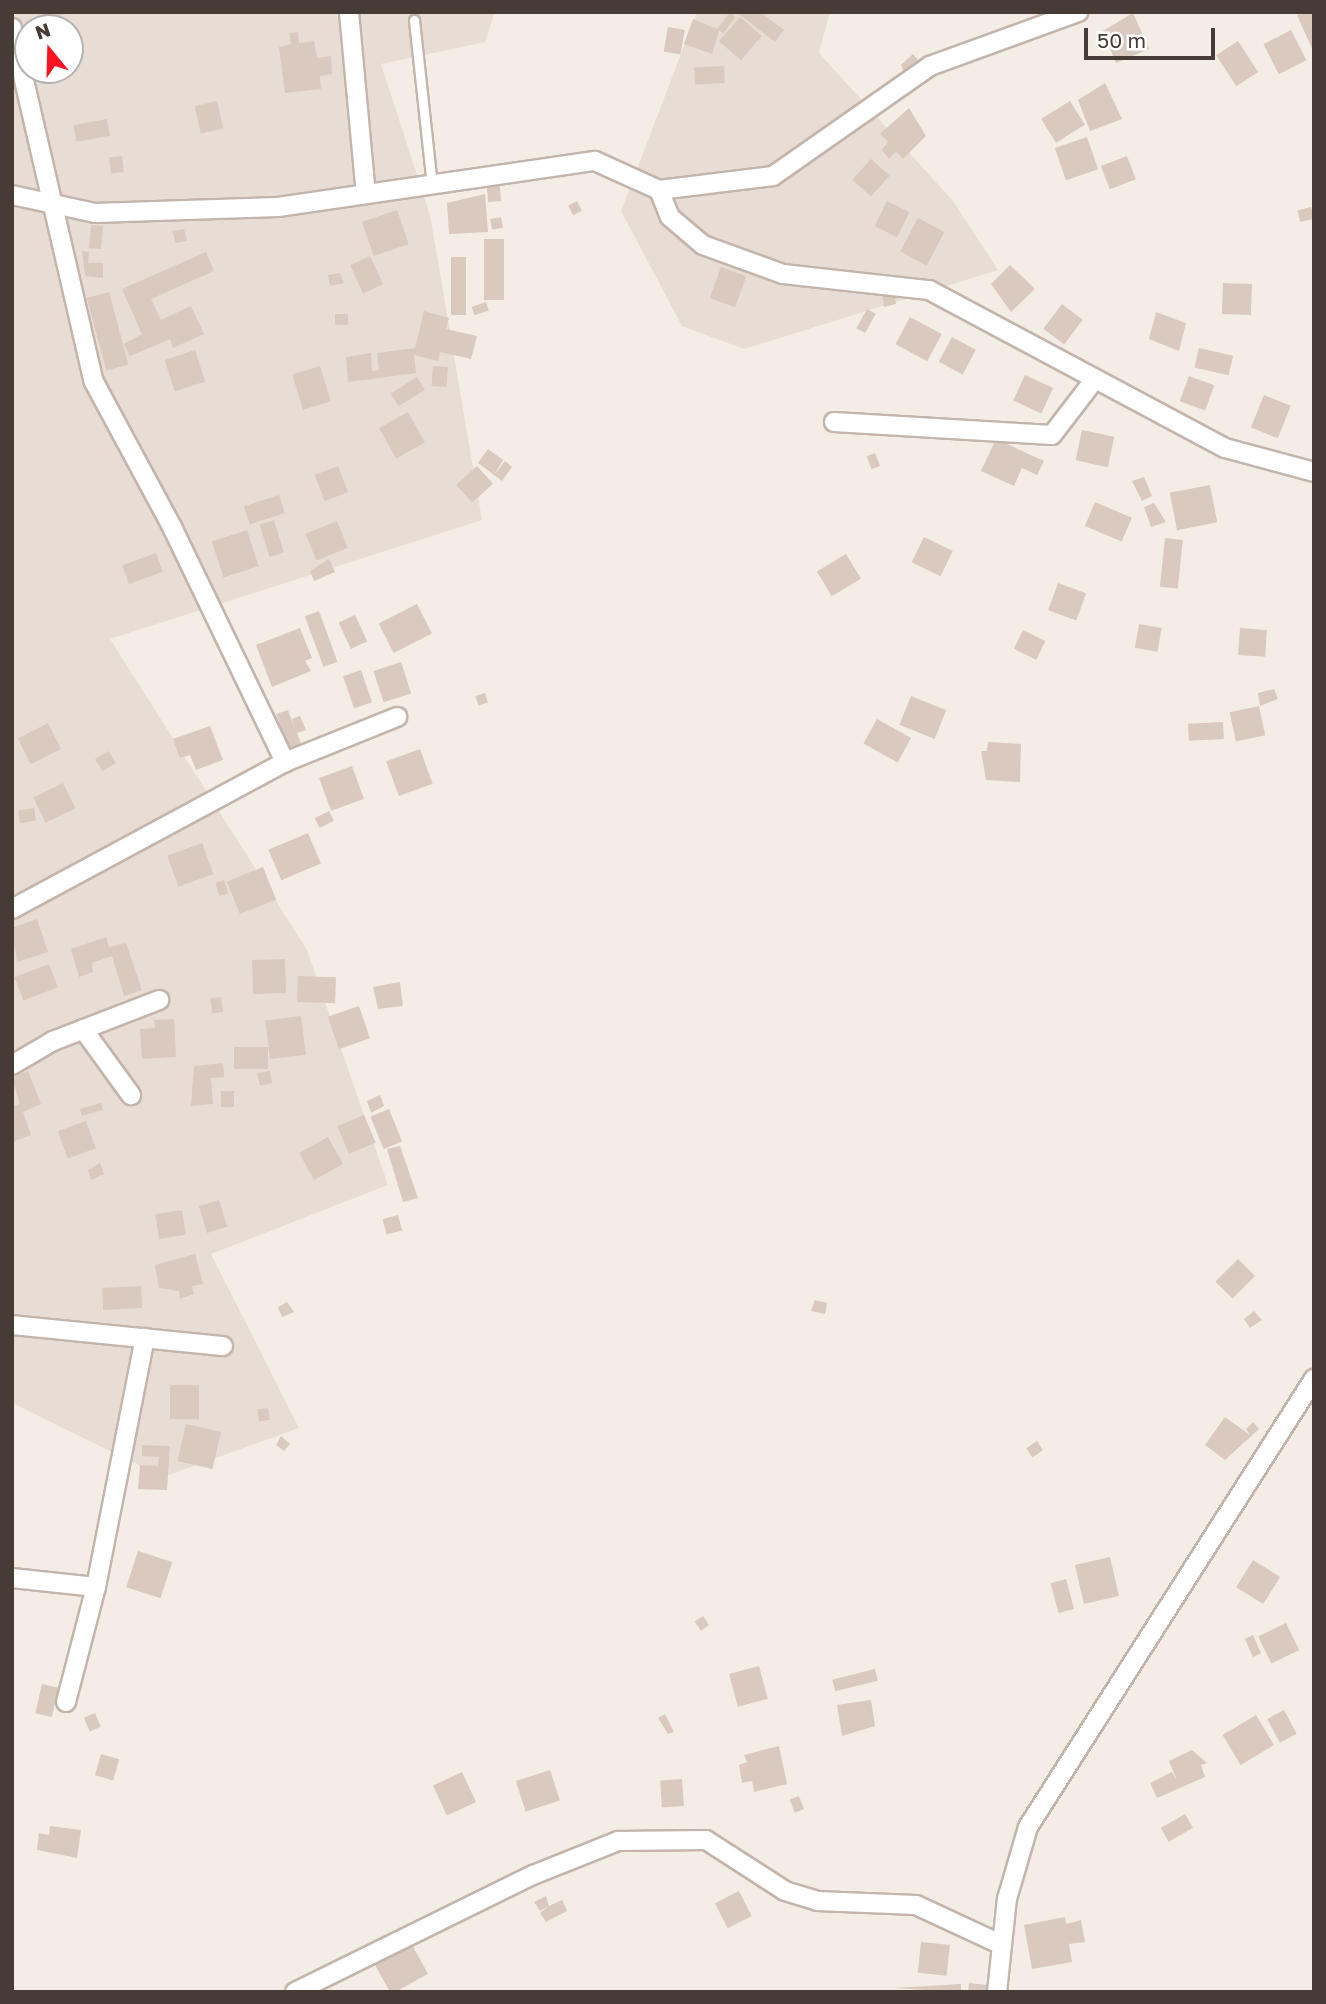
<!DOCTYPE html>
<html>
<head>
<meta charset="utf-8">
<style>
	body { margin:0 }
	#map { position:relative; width:1326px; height:2004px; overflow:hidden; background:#f4ede6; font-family:"Golos Text",sans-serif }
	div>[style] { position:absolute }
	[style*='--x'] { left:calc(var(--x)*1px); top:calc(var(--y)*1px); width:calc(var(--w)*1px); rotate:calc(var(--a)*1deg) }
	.residential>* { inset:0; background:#e8ddd4 }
	.building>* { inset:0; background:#d9c9be; transform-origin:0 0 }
	.roads { filter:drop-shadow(2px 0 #c3b5ab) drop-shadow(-2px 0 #c3b5ab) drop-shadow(0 2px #c3b5ab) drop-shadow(0 -2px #c3b5ab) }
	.lane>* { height:9px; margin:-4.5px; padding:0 4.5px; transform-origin:4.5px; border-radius:4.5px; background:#fff }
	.street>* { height:18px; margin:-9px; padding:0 9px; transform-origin:9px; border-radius:9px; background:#fff }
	span { translate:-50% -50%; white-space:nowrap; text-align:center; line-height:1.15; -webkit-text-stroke:7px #fff; paint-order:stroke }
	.frame { position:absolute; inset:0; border:14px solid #473c35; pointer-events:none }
	.north { position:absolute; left:14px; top:14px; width:70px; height:70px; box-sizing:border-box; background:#fff; border:2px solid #b5b1ae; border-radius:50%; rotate:341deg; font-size:19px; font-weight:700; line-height:28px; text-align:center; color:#473c35 }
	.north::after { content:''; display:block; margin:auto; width:24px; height:32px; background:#ff1220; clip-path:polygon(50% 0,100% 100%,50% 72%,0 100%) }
	.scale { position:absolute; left:1084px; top:28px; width:131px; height:32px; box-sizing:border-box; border:4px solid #473c35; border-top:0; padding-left:9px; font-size:21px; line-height:24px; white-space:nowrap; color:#473c35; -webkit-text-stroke:5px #fff; paint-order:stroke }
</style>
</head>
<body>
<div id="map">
	<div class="residential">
		<div style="clip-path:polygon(evenodd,12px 12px,495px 12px,485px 42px,381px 64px,430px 215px,482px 520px,110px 639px,307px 950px,388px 1185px,211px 1254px,299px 1428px,163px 1477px,12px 1403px,12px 12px,28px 28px,70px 28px,70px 70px,28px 70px,28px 28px)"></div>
		<div style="clip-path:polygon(697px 12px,830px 12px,819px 53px,953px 201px,998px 270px,744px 349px,682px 326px,621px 211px)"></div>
	</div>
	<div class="building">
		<div style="clip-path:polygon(42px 12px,68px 12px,68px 13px,45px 20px)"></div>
		<div style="clip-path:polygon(730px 12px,735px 17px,724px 33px,719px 31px,712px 54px,684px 44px,693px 19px,717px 29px)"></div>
		<div style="clip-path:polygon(736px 12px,760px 12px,784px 30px,775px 42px)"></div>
		<div style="clip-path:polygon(1314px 12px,1314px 53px,1297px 15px)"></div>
		<div style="clip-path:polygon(1133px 13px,1149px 49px,1116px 63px,1103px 31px)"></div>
		<div style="left:740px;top:17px;width:29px;height:32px;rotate:41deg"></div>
		<div style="left:668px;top:27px;width:17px;height:25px;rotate:10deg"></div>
		<div style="left:1291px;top:30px;width:34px;height:31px;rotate:63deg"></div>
		<div style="clip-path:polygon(298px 32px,299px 43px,314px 41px,317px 58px,331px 56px,332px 74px,320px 76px,321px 89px,285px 93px,279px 47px,291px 44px,289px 33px)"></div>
		<div style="left:1238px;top:41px;width:37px;height:26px;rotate:57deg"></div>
		<div style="clip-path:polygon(913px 54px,919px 61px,904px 72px,901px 65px)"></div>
		<div style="left:724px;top:66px;width:17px;height:30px;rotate:87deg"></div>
		<div style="clip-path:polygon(1105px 83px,1122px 119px,1090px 131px,1078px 100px)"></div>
		<div style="left:217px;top:101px;width:28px;height:23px;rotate:77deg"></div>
		<div style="left:1070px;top:101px;width:28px;height:34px;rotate:58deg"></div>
		<div style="clip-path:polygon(909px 108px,926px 136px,903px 159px,896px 151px,889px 159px,882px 150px,888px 142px,880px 134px)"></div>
		<div style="left:107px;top:119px;width:17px;height:34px;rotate:80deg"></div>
		<div style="left:1087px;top:137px;width:34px;height:34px;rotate:71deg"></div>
		<div style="left:122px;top:156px;width:16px;height:13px;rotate:83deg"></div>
		<div style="left:1127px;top:156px;width:25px;height:28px;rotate:69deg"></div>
		<div style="left:871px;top:159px;width:25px;height:28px;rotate:42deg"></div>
		<div style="left:499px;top:177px;width:24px;height:13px;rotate:85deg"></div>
		<div style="clip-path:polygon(485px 194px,488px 232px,449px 234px,447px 203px)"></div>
		<div style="left:577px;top:201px;width:11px;height:10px;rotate:63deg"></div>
		<div style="left:887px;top:201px;width:25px;height:28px;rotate:26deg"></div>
		<div style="left:1311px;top:207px;width:12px;height:14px;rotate:76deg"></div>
		<div style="left:397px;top:210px;width:36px;height:37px;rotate:71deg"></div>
		<div style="left:501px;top:217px;width:11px;height:11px;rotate:80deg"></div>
		<div style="left:918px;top:218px;width:30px;height:38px;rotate:28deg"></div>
		<div style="left:91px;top:225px;width:12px;height:23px;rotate:5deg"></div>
		<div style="clip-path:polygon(184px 229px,187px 241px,176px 243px,172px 231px)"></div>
		<div style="left:484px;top:239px;width:20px;height:61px"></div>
		<div style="clip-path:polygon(82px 251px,89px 252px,88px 263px,103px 263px,103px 278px,85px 276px)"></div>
		<div style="clip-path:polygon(206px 252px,214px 271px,151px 299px,161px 320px,191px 306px,204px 334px,173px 348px,170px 339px,130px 356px,124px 344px,142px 334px,122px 289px)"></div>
		<div style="left:370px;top:256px;width:31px;height:22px;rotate:65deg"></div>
		<div style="left:451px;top:257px;width:15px;height:58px"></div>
		<div style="clip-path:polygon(1010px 265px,1035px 289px,1011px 312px,991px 284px)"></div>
		<div style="left:721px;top:267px;width:27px;height:33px;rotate:20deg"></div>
		<div style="clip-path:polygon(340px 273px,344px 283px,330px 286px,328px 275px)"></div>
		<div style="left:1223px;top:283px;width:29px;height:31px;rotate:2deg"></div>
		<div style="clip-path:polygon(894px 290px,896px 304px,884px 307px,882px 291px)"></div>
		<div style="left:109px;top:292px;width:75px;height:23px;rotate:75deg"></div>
		<div style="left:486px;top:302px;width:9px;height:15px;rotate:72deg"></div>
		<div style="left:1062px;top:304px;width:26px;height:31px;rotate:37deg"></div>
		<div style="left:867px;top:309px;width:10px;height:22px;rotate:29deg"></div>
		<div style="clip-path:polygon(424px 311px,449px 318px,446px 329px,477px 336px,471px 359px,440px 352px,438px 361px,414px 355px,416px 373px,348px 382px,346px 357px,371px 353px,372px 371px,379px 370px,377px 353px,415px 348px)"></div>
		<div style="clip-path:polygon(1156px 312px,1186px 323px,1179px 351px,1149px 339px)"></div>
		<div style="left:335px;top:314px;width:13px;height:11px"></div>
		<div style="left:910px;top:317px;width:36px;height:31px;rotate:28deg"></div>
		<div style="left:952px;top:337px;width:27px;height:28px;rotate:28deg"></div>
		<div style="left:1199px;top:348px;width:35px;height:20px;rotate:13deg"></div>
		<div style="left:195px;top:350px;width:33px;height:32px;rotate:72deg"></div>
		<div style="left:320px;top:366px;width:37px;height:29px;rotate:73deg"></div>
		<div style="left:433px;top:366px;width:15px;height:20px;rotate:4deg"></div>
		<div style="left:1025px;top:375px;width:31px;height:28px;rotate:25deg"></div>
		<div style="left:1189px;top:376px;width:27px;height:27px;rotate:20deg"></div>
		<div style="left:417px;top:377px;width:15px;height:31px;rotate:58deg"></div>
		<div style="left:1264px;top:395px;width:29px;height:35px;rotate:22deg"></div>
		<div style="left:408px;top:412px;width:35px;height:33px;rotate:61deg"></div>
		<div style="left:1082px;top:430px;width:33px;height:31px;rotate:12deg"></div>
		<div style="clip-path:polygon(996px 439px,1044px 461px,1037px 475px,1022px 468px,1014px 486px,981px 471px)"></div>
		<div style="clip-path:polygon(488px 449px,503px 460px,494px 475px,505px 461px,512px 467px,502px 481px,478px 463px)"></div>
		<div style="left:875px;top:453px;width:14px;height:9px;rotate:69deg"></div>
		<div style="left:338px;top:466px;width:28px;height:25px;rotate:69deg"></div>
		<div style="left:477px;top:466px;width:24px;height:28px;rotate:48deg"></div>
		<div style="clip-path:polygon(1144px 477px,1152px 496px,1142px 501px,1132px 481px)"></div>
		<div style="left:1210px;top:485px;width:38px;height:41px;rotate:79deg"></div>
		<div style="left:279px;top:495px;width:19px;height:37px;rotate:72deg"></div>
		<div style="left:1095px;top:502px;width:40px;height:26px;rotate:23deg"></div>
		<div style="clip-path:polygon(1154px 503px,1166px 522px,1151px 527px,1144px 507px)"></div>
		<div style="left:274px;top:520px;width:34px;height:15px;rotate:73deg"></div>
		<div style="left:337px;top:521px;width:29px;height:34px;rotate:68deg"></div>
		<div style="left:247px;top:530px;width:38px;height:37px;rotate:72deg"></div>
		<div style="left:924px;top:537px;width:32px;height:28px;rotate:26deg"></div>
		<div style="left:1165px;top:538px;width:18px;height:49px;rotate:6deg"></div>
		<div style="left:156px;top:553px;width:20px;height:36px;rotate:70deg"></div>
		<div style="left:846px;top:554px;width:29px;height:34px;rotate:59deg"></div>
		<div style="clip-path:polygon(329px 559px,335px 572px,314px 581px,310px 571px)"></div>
		<div style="left:1058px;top:583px;width:30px;height:29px;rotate:20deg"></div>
		<div style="left:417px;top:604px;width:33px;height:43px;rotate:63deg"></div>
		<div style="left:319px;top:611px;width:54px;height:15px;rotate:70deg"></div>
		<div style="left:355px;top:615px;width:29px;height:18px;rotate:65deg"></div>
		<div style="left:1139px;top:624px;width:23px;height:24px;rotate:10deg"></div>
		<div style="clip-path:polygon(300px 628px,312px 658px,305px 661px,311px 671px,272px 687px,256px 645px)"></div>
		<div style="left:1240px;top:628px;width:27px;height:27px;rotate:4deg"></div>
		<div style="left:1023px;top:630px;width:25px;height:21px;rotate:26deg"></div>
		<div style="left:401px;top:662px;width:33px;height:29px;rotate:72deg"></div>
		<div style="left:361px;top:670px;width:34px;height:19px;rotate:71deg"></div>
		<div style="clip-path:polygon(1274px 689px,1278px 699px,1260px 706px,1258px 693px)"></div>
		<div style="left:485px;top:693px;width:10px;height:10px;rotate:73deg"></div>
		<div style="left:911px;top:696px;width:38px;height:31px;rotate:22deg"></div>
		<div style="left:1259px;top:706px;width:30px;height:30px;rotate:78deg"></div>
		<div style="clip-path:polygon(288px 710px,294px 727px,292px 719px,300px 716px,306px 730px,297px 733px,302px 746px,290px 750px,276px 714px)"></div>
		<div style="left:877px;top:719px;width:39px;height:28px;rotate:29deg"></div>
		<div style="left:1223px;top:722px;width:17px;height:35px;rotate:87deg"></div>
		<div style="left:48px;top:723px;width:29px;height:34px;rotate:63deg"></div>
		<div style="clip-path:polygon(210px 726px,223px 760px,196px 770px,190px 755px,180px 758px,173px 739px)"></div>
		<div style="clip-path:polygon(988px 742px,1021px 744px,1020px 782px,986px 780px,981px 751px,987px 751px)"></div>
		<div style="left:420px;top:749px;width:37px;height:36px;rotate:70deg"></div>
		<div style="left:109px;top:751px;width:14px;height:16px;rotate:60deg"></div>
		<div style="left:352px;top:766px;width:35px;height:35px;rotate:70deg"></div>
		<div style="left:63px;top:783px;width:28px;height:33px;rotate:64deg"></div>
		<div style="left:34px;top:808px;width:13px;height:16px;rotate:81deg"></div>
		<div style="left:329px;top:811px;width:11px;height:16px;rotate:63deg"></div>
		<div style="left:308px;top:833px;width:33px;height:43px;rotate:67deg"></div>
		<div style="left:202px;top:843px;width:33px;height:37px;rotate:70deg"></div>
		<div style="left:263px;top:867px;width:35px;height:39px;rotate:68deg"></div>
		<div style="left:224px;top:880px;width:14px;height:9px;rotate:73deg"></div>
		<div style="clip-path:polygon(37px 919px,48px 952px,17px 962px,12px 928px)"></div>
		<div style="clip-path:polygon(106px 937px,109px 947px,126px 943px,142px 990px,124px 996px,112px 956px,92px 963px,93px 972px,79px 977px,71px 949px)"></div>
		<div style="left:285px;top:959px;width:34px;height:33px;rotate:88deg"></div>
		<div style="left:49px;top:964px;width:25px;height:37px;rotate:69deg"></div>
		<div style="left:298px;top:976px;width:38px;height:26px;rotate:2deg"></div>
		<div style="clip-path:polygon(400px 982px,403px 1006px,378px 1009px,373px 987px)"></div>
		<div style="left:221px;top:997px;width:15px;height:11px;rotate:82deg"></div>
		<div style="left:359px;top:1006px;width:34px;height:33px;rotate:71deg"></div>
		<div style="left:301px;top:1016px;width:39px;height:36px;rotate:83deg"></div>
		<div style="clip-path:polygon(174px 1019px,176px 1057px,142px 1059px,140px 1029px,155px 1028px,154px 1020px)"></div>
		<div style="left:234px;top:1047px;width:34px;height:22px"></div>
		<div style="clip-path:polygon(223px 1063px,224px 1077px,211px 1078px,213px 1104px,191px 1106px,194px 1066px)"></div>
		<div style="clip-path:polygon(28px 1071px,41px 1104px,23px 1112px,31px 1135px,12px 1142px,12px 1107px,20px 1104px,12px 1078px)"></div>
		<div style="clip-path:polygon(270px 1071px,272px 1083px,260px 1086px,257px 1073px)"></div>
		<div style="left:221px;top:1091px;width:13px;height:16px"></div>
		<div style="clip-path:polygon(380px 1095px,384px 1106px,371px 1113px,367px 1101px)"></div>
		<div style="left:101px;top:1103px;width:7px;height:22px;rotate:74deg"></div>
		<div style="left:389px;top:1109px;width:35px;height:20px;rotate:68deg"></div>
		<div style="left:364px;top:1115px;width:30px;height:29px;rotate:67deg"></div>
		<div style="left:86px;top:1121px;width:29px;height:30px;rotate:70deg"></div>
		<div style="left:328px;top:1137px;width:31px;height:33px;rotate:61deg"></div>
		<div style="clip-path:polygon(400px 1146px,418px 1198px,403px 1202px,387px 1149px)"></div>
		<div style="clip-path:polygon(100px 1163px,104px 1174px,91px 1180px,88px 1170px)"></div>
		<div style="left:219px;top:1200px;width:28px;height:21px;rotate:73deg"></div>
		<div style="left:182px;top:1210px;width:25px;height:27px;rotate:81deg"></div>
		<div style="left:398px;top:1215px;width:16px;height:16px;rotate:75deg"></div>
		<div style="clip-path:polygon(195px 1254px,203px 1284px,192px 1286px,194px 1294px,180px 1299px,179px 1291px,159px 1288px,155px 1265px)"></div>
		<div style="left:1238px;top:1259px;width:24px;height:32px;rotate:45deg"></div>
		<div style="left:141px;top:1286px;width:22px;height:39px;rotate:87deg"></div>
		<div style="clip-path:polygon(815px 1300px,827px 1303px,825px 1314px,811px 1311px)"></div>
		<div style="clip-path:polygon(287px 1302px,294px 1312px,282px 1317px,278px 1307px)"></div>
		<div style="clip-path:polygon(1254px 1311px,1262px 1320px,1250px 1328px,1244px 1319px)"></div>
		<div style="left:170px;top:1385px;width:29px;height:34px"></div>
		<div style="left:268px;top:1408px;width:12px;height:11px;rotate:81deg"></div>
		<div style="clip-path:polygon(1225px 1417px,1250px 1435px,1246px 1429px,1253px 1422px,1259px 1429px,1225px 1460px,1205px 1445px)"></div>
		<div style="left:186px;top:1424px;width:36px;height:38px;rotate:13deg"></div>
		<div style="clip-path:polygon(281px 1436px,290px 1444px,284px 1451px,276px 1445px)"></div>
		<div style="left:1037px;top:1441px;width:11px;height:13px;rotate:56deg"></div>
		<div style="clip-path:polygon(142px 1445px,170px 1446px,167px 1490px,138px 1489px,140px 1465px,158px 1466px,159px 1457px,142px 1456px)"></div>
		<div style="left:138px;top:1551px;width:36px;height:38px;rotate:18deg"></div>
		<div style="left:1110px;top:1557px;width:40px;height:36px;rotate:77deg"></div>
		<div style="left:1253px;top:1560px;width:32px;height:32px;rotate:32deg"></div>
		<div style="left:1066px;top:1579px;width:31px;height:16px;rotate:75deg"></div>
		<div style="left:703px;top:1616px;width:11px;height:10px;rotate:56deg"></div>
		<div style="left:1286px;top:1623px;width:30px;height:31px;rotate:64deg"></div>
		<div style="left:1253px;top:1635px;width:20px;height:9px;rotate:66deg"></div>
		<div style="left:759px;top:1666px;width:34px;height:31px;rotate:75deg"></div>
		<div style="left:875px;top:1669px;width:12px;height:44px;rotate:76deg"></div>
		<div style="left:42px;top:1684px;width:17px;height:30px;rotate:13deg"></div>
		<div style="clip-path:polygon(871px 1700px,875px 1726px,842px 1736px,837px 1705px)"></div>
		<div style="left:1284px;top:1710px;width:27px;height:19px;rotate:62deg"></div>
		<div style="left:95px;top:1713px;width:15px;height:12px;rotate:67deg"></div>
		<div style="clip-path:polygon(665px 1714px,674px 1732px,668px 1734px,658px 1718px)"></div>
		<div style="left:1256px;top:1715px;width:35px;height:39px;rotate:59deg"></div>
		<div style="clip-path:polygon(779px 1746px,787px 1784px,754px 1792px,752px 1781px,742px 1783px,739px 1765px,747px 1762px,744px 1755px)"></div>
		<div style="clip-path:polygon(1192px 1750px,1207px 1763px,1201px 1765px,1205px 1777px,1157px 1798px,1150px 1783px,1172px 1772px,1177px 1780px,1169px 1761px)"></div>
		<div style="left:101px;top:1754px;width:19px;height:22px;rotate:16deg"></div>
		<div style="left:550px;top:1770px;width:32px;height:36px;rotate:72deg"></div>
		<div style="left:462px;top:1772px;width:33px;height:32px;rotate:65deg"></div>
		<div style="left:682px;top:1779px;width:27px;height:22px;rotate:86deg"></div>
		<div style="left:799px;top:1796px;width:14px;height:10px;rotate:69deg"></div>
		<div style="left:1185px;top:1814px;width:16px;height:28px;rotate:60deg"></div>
		<div style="clip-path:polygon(50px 1826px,81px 1830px,77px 1858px,37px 1850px,39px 1833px,49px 1835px)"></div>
		<div style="left:739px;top:1891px;width:28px;height:27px;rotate:63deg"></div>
		<div style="clip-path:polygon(546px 1896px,549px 1906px,562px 1900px,567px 1911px,546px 1922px,540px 1913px,549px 1906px,540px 1911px,534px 1902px)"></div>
		<div style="clip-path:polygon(1065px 1917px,1066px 1924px,1081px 1920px,1085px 1942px,1069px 1944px,1072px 1962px,1032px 1969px,1024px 1925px)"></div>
		<div style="left:921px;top:1942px;width:29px;height:31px;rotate:6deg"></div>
		<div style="left:412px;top:1945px;width:33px;height:42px;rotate:61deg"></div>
		<div style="clip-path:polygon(969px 1983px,987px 1985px,987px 1992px,968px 1992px)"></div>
		<div style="clip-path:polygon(961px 1984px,961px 1992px,893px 1988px,928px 1986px)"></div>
	</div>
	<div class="roads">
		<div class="lane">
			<div style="--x:414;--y:20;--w:166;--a:83.8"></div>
		</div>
		<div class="street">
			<div style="--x:349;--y:12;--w:183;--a:84.7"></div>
			<div style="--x:12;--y:28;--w:363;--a:77"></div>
			<div style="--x:94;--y:382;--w:167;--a:61.7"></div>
			<div style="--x:173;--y:529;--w:259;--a:64.3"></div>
			<div style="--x:659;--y:190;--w:29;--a:68"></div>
			<div style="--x:670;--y:217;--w:43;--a:40.3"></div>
			<div style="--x:703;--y:245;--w:85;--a:19.9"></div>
			<div style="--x:783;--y:274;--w:147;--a:6.3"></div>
			<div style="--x:929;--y:290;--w:336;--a:28.1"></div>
			<div style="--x:1225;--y:448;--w:92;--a:15.1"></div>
			<div style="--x:12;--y:195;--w:85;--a:12.2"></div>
			<div style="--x:95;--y:213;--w:183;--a:-1.9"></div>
			<div style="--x:278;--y:207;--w:320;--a:-8.3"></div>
			<div style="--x:595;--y:161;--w:70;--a:24.4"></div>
			<div style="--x:659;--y:190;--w:115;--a:-7"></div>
			<div style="--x:773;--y:176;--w:192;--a:-35"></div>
			<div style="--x:930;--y:66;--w:158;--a:-20"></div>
			<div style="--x:834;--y:422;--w:218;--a:3.4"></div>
			<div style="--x:1052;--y:435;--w:71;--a:-52.5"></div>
			<div style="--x:12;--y:909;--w:310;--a:-28.3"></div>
			<div style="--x:285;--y:762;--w:121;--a:-21.9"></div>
			<div style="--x:83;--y:1029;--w:82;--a:54"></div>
			<div style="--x:12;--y:1065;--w:48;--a:-30.3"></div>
			<div style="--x:53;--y:1041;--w:114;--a:-21.1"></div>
			<div style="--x:12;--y:1325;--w:212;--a:5.7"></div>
			<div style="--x:12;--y:1578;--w:84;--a:6.1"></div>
			<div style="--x:66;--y:1702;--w:119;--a:-75.4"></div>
			<div style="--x:96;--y:1587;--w:254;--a:-78.9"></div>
			<div style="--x:295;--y:1992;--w:265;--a:-26.2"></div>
			<div style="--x:533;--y:1875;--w:92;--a:-21.8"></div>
			<div style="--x:618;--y:1841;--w:88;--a:-0.7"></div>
			<div style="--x:706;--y:1840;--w:94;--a:32.8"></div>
			<div style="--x:785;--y:1891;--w:34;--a:17"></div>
			<div style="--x:817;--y:1901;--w:99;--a:2.3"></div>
			<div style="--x:916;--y:1905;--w:95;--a:24.9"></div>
			<div style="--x:997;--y:1992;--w:94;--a:-83.9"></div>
			<div style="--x:1007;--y:1899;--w:75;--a:-73.7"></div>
			<div style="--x:1028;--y:1827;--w:532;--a:-57.45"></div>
		</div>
	</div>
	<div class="frame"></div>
	<div class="north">N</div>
	<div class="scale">50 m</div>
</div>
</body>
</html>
